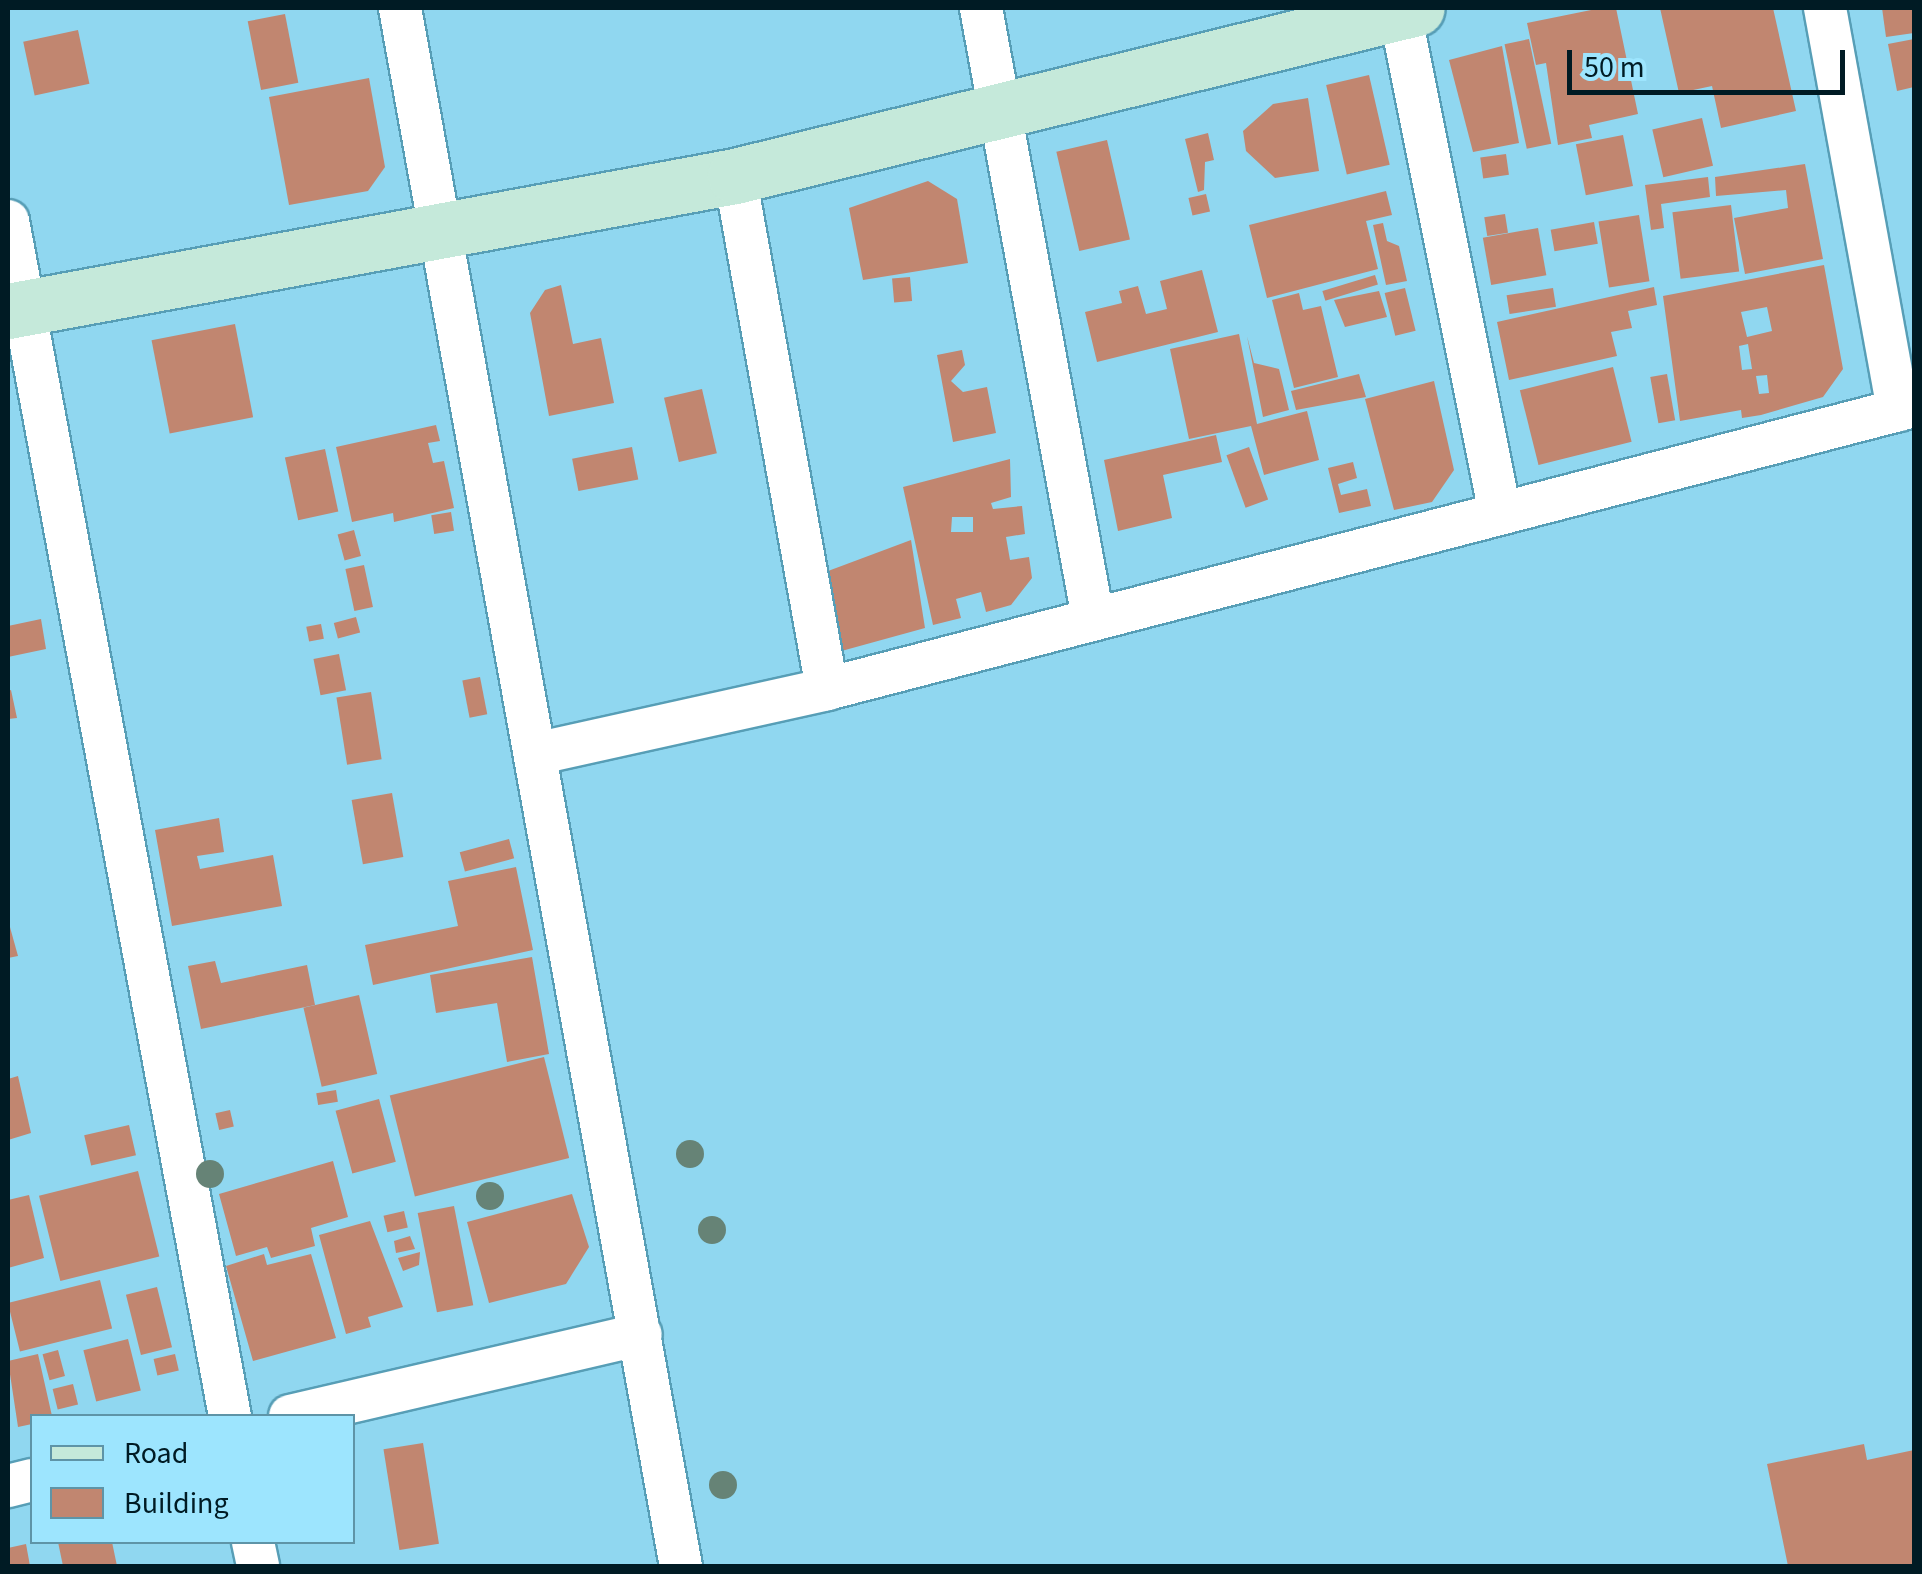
<!DOCTYPE html>
<html>
<head>
<meta charset="utf-8">
<style>
	body { margin:0 }
	#map { position:relative; width:1922px; height:1574px; overflow:hidden; background:#90d7f0; font-family:"Source Sans 3",sans-serif }
	div>[style] { position:absolute }
	[style*='--x'] { left:calc(var(--x)*1px); top:calc(var(--y)*1px); width:calc(var(--w)*1px); rotate:calc(var(--a)*1deg) }
	.building>* { inset:0; background:#c18670; transform-origin:0 0 }
	.roads { filter:drop-shadow(2px 0 #579eb6) drop-shadow(-2px 0 #579eb6) drop-shadow(0 2px #579eb6) drop-shadow(0 -2px #579eb6) }
	.street>* { height:42px; margin:-21px; padding:0 21px; transform-origin:21px; border-radius:21px; background:#fff }
	.secondary>* { height:55px; margin:-27.5px; padding:0 27.5px; transform-origin:27.5px; border-radius:27.5px; background:#c5e9da }
	.trees>* { width:28px; height:28px; margin:-14px; border-radius:50%; background:#668376 }
	span { translate:-50% -50%; white-space:nowrap; text-align:center; line-height:1.15; -webkit-text-stroke:8px #9de5fe; paint-order:stroke }
	.frame { position:absolute; inset:0; border:10px solid #001b24; pointer-events:none }
	.legend { position:absolute; left:30px; top:1414px; width:325px; height:130px; box-sizing:border-box; background:#9de5fe; border:2px solid #5e94a7; margin:0; padding:12px 18px; list-style:none; font-size:30px; color:#001b24 }
	.legend li { display:flex; align-items:center; gap:20px; height:50px }
	.legend b { width:50px; border:2px solid #5e94a7 }
	.scale { position:absolute; left:1567px; top:50px; width:278px; height:45px; box-sizing:border-box; border:5px solid #001b24; border-top:0; padding-left:12px; font-size:30px; line-height:35px; white-space:nowrap; color:#001b24; -webkit-text-stroke:8px #9de5fe; paint-order:stroke }
</style>
</head>
<body>
<div id="map">
	<div class="building">
		<div style="clip-path:polygon(1601px 8px,1616px 8px,1638px 114px,1589px 125px,1592px 138px,1558px 145px,1546px 63px,1536px 65px,1527px 23px)"></div>
		<div style="clip-path:polygon(1660px 8px,1773px 8px,1796px 111px,1721px 128px,1712px 86px,1679px 93px)"></div>
		<div style="clip-path:polygon(1882px 8px,1914px 8px,1914px 33px,1886px 37px)"></div>
		<div style="left:285px;top:14px;width:70px;height:38px;rotate:79deg"></div>
		<div style="left:78px;top:30px;width:55px;height:56px;rotate:78deg"></div>
		<div style="left:1529px;top:39px;width:107px;height:25px;rotate:78deg"></div>
		<div style="clip-path:polygon(1914px 39px,1914px 87px,1897px 91px,1888px 44px)"></div>
		<div style="clip-path:polygon(1502px 46px,1519px 143px,1473px 152px,1449px 60px)"></div>
		<div style="left:1369px;top:75px;width:92px;height:44px;rotate:77deg"></div>
		<div style="clip-path:polygon(369px 78px,385px 167px,368px 191px,289px 205px,269px 97px)"></div>
		<div style="clip-path:polygon(1308px 98px,1319px 171px,1275px 178px,1246px 151px,1243px 131px,1273px 104px)"></div>
		<div style="left:1702px;top:118px;width:49px;height:51px;rotate:77deg"></div>
		<div style="clip-path:polygon(1208px 133px,1214px 160px,1205px 162px,1204px 190px,1198px 192px,1185px 139px)"></div>
		<div style="left:1623px;top:135px;width:52px;height:48px;rotate:79deg"></div>
		<div style="left:1107px;top:140px;width:102px;height:52px;rotate:77deg"></div>
		<div style="left:1506px;top:154px;width:21px;height:26px;rotate:82deg"></div>
		<div style="clip-path:polygon(1805px 164px,1823px 259px,1745px 274px,1734px 218px,1788px 208px,1786px 190px,1716px 196px,1715px 177px)"></div>
		<div style="clip-path:polygon(1708px 177px,1710px 197px,1661px 204px,1664px 228px,1651px 230px,1645px 185px)"></div>
		<div style="clip-path:polygon(928px 181px,957px 199px,968px 263px,863px 280px,849px 208px)"></div>
		<div style="clip-path:polygon(1386px 191px,1392px 215px,1366px 221px,1378px 269px,1267px 298px,1249px 225px)"></div>
		<div style="left:1206px;top:194px;width:18px;height:18px;rotate:77deg"></div>
		<div style="left:1731px;top:205px;width:67px;height:59px;rotate:83deg"></div>
		<div style="left:1505px;top:214px;width:19px;height:21px;rotate:81deg"></div>
		<div style="left:1639px;top:215px;width:67px;height:41px;rotate:81deg"></div>
		<div style="left:1594px;top:222px;width:22px;height:44px;rotate:80deg"></div>
		<div style="clip-path:polygon(1383px 223px,1387px 241px,1399px 246px,1407px 281px,1386px 285px,1373px 225px)"></div>
		<div style="left:1538px;top:228px;width:48px;height:56px;rotate:80deg"></div>
		<div style="clip-path:polygon(evenodd,1824px 265px,1843px 369px,1823px 397px,1761px 415px,1742px 418px,1741px 410px,1680px 421px,1663px 296px,1824px 265px,1767px 307px,1772px 331px,1747px 337px,1741px 312px,1767px 307px,1824px 265px,1748px 344px,1752px 369px,1742px 370px,1739px 346px,1748px 344px,1824px 265px,1767px 375px,1769px 393px,1759px 394px,1756px 376px,1767px 375px)"></div>
		<div style="clip-path:polygon(1202px 270px,1218px 332px,1097px 362px,1085px 312px,1122px 303px,1119px 291px,1138px 286px,1146px 314px,1167px 309px,1160px 281px)"></div>
		<div style="left:1375px;top:275px;width:10px;height:55px;rotate:73deg"></div>
		<div style="left:910px;top:277px;width:24px;height:18px;rotate:85deg"></div>
		<div style="clip-path:polygon(561px 285px,573px 344px,601px 338px,614px 403px,549px 416px,530px 313px,545px 290px)"></div>
		<div style="clip-path:polygon(1654px 287px,1657px 305px,1628px 311px,1632px 328px,1611px 332px,1617px 356px,1509px 380px,1497px 322px)"></div>
		<div style="left:1405px;top:288px;width:44px;height:21px;rotate:76deg"></div>
		<div style="left:1553px;top:288px;width:19px;height:47px;rotate:81deg"></div>
		<div style="clip-path:polygon(1379px 291px,1387px 317px,1345px 327px,1334px 300px)"></div>
		<div style="clip-path:polygon(1299px 293px,1303px 310px,1321px 306px,1338px 377px,1294px 388px,1272px 300px)"></div>
		<div style="left:235px;top:324px;width:95px;height:85px;rotate:79deg"></div>
		<div style="clip-path:polygon(1239px 334px,1257px 424px,1307px 411px,1319px 460px,1264px 475px,1251px 426px,1189px 439px,1170px 349px)"></div>
		<div style="clip-path:polygon(1247px 336px,1254px 363px,1279px 369px,1289px 410px,1263px 417px)"></div>
		<div style="clip-path:polygon(962px 350px,965px 365px,951px 381px,963px 392px,987px 387px,996px 433px,953px 442px,937px 355px)"></div>
		<div style="left:1613px;top:367px;width:77px;height:96px;rotate:76deg"></div>
		<div style="clip-path:polygon(1359px 374px,1366px 397px,1296px 410px,1291px 391px)"></div>
		<div style="left:1667px;top:374px;width:47px;height:17px;rotate:80deg"></div>
		<div style="clip-path:polygon(1434px 381px,1454px 470px,1432px 502px,1394px 510px,1365px 399px)"></div>
		<div style="left:702px;top:389px;width:66px;height:39px;rotate:77deg"></div>
		<div style="clip-path:polygon(436px 425px,440px 441px,428px 443px,433px 463px,444px 461px,454px 508px,394px 522px,393px 513px,352px 522px,336px 447px)"></div>
		<div style="clip-path:polygon(1216px 435px,1222px 462px,1163px 475px,1172px 518px,1118px 531px,1104px 460px)"></div>
		<div style="left:632px;top:447px;width:33px;height:61px;rotate:79deg"></div>
		<div style="left:1249px;top:447px;width:56px;height:24px;rotate:70deg"></div>
		<div style="left:325px;top:449px;width:64px;height:41px;rotate:78deg"></div>
		<div style="clip-path:polygon(evenodd,1010px 459px,1011px 497px,991px 503px,993px 509px,1022px 506px,1025px 534px,1006px 537px,1010px 560px,1029px 557px,1032px 578px,1011px 605px,986px 612px,981px 592px,956px 599px,961px 618px,933px 625px,903px 487px,1010px 459px,952px 517px,973px 517px,973px 532px,951px 532px,952px 517px)"></div>
		<div style="clip-path:polygon(1353px 462px,1357px 478px,1338px 484px,1341px 495px,1367px 489px,1371px 506px,1339px 513px,1328px 468px)"></div>
		<div style="left:451px;top:512px;width:19px;height:20px;rotate:81deg"></div>
		<div style="left:354px;top:530px;width:27px;height:17px;rotate:75deg"></div>
		<div style="clip-path:polygon(911px 540px,925px 628px,827px 655px,812px 577px)"></div>
		<div style="left:364px;top:565px;width:43px;height:19px;rotate:78deg"></div>
		<div style="left:356px;top:617px;width:16px;height:23px;rotate:75deg"></div>
		<div style="clip-path:polygon(41px 619px,46px 649px,8px 657px,8px 626px)"></div>
		<div style="left:321px;top:624px;width:15px;height:15px;rotate:79deg"></div>
		<div style="left:339px;top:654px;width:37px;height:26px;rotate:79deg"></div>
		<div style="left:480px;top:677px;width:38px;height:18px;rotate:79deg"></div>
		<div style="clip-path:polygon(11px 690px,17px 718px,8px 719px,8px 691px)"></div>
		<div style="left:371px;top:692px;width:68px;height:35px;rotate:81deg"></div>
		<div style="left:392px;top:793px;width:65px;height:41px;rotate:80deg"></div>
		<div style="clip-path:polygon(219px 818px,224px 852px,197px 856px,200px 869px,273px 855px,282px 906px,172px 926px,155px 830px)"></div>
		<div style="left:509px;top:839px;width:20px;height:51px;rotate:75deg"></div>
		<div style="clip-path:polygon(516px 867px,533px 950px,373px 985px,365px 945px,458px 926px,448px 881px)"></div>
		<div style="clip-path:polygon(8px 920px,18px 956px,8px 958px)"></div>
		<div style="clip-path:polygon(532px 957px,549px 1054px,507px 1062px,497px 1003px,436px 1013px,430px 975px)"></div>
		<div style="clip-path:polygon(215px 961px,221px 983px,307px 965px,315px 1005px,201px 1029px,188px 966px)"></div>
		<div style="left:359px;top:995px;width:81px;height:57px;rotate:77deg"></div>
		<div style="left:544px;top:1057px;width:104px;height:159px;rotate:76deg"></div>
		<div style="clip-path:polygon(18px 1076px,31px 1133px,8px 1140px,8px 1079px)"></div>
		<div style="left:336px;top:1090px;width:12px;height:20px;rotate:81deg"></div>
		<div style="left:379px;top:1099px;width:65px;height:45px;rotate:75deg"></div>
		<div style="left:230px;top:1110px;width:17px;height:15px;rotate:77deg"></div>
		<div style="left:129px;top:1125px;width:31px;height:46px;rotate:77deg"></div>
		<div style="clip-path:polygon(333px 1161px,348px 1217px,311px 1228px,315px 1246px,271px 1258px,267px 1247px,236px 1256px,219px 1194px)"></div>
		<div style="left:138px;top:1171px;width:88px;height:102px;rotate:76deg"></div>
		<div style="clip-path:polygon(572px 1194px,589px 1247px,566px 1284px,489px 1303px,467px 1222px)"></div>
		<div style="clip-path:polygon(29px 1195px,44px 1258px,8px 1268px,8px 1200px)"></div>
		<div style="left:454px;top:1206px;width:101px;height:37px;rotate:79deg"></div>
		<div style="left:404px;top:1211px;width:17px;height:21px;rotate:77deg"></div>
		<div style="clip-path:polygon(370px 1221px,403px 1307px,368px 1317px,371px 1327px,346px 1334px,319px 1235px)"></div>
		<div style="clip-path:polygon(410px 1236px,415px 1249px,396px 1253px,394px 1241px)"></div>
		<div style="clip-path:polygon(420px 1252px,419px 1265px,403px 1271px,398px 1258px)"></div>
		<div style="clip-path:polygon(264px 1254px,267px 1265px,311px 1254px,336px 1338px,253px 1361px,226px 1266px)"></div>
		<div style="left:100px;top:1280px;width:50px;height:95px;rotate:76deg"></div>
		<div style="left:157px;top:1287px;width:62px;height:32px;rotate:76deg"></div>
		<div style="left:128px;top:1339px;width:53px;height:46px;rotate:76deg"></div>
		<div style="left:58px;top:1350px;width:27px;height:16px;rotate:75deg"></div>
		<div style="clip-path:polygon(38px 1354px,52px 1416px,32px 1416px,32px 1424px,18px 1427px,8px 1361px)"></div>
		<div style="left:175px;top:1354px;width:17px;height:22px;rotate:77deg"></div>
		<div style="left:73px;top:1384px;width:21px;height:21px;rotate:76deg"></div>
		<div style="left:423px;top:1443px;width:102px;height:40px;rotate:81deg"></div>
		<div style="clip-path:polygon(1864px 1444px,1867px 1460px,1914px 1450px,1914px 1566px,1788px 1566px,1767px 1464px)"></div>
		<div style="clip-path:polygon(58px 1542px,112px 1542px,117px 1566px,63px 1566px)"></div>
		<div style="clip-path:polygon(26px 1544px,30px 1566px,8px 1566px,8px 1548px)"></div>
	</div>
	<div class="roads">
		<div class="street">
			<div style="--x:400;--y:8;--w:1583;--a:79.78"></div>
			<div style="--x:981;--y:8;--w:620;--a:79.6"></div>
			<div style="--x:1399;--y:8;--w:515;--a:78.69"></div>
			<div style="--x:1825;--y:8;--w:409;--a:79.7"></div>
			<div style="--x:735;--y:176;--w:521;--a:79.83"></div>
			<div style="--x:8;--y:221;--w:1215;--a:79.48"></div>
			<div style="--x:535;--y:754;--w:299;--a:-12.5"></div>
			<div style="--x:827;--y:689;--w:1123;--a:-14.59"></div>
			<div style="--x:290;--y:1416;--w:360;--a:-13.1"></div>
			<div style="--x:8;--y:1486;--w:25;--a:-14"></div>
			<div style="--x:253;--y:1542;--w:25;--a:78"></div>
		</div>
		<div class="secondary">
			<div style="--x:8;--y:311;--w:739;--a:-10.52"></div>
			<div style="--x:735;--y:176;--w:702;--a:-13.84"></div>
		</div>
	</div>
	<div class="trees">
		<div style="left:690px;top:1154px"></div>
		<div style="left:210px;top:1174px"></div>
		<div style="left:490px;top:1196px"></div>
		<div style="left:712px;top:1230px"></div>
		<div style="left:723px;top:1485px"></div>
	</div>
	<div class="frame"></div>
	<ul class="legend">
	<li><b style="height:12px;background:#c5e9da"></b>Road</li>
	<li><b style="height:28px;background:#c18670"></b>Building</li>
	</ul>
	<div class="scale">50 m</div>
</div>
</body>
</html>
